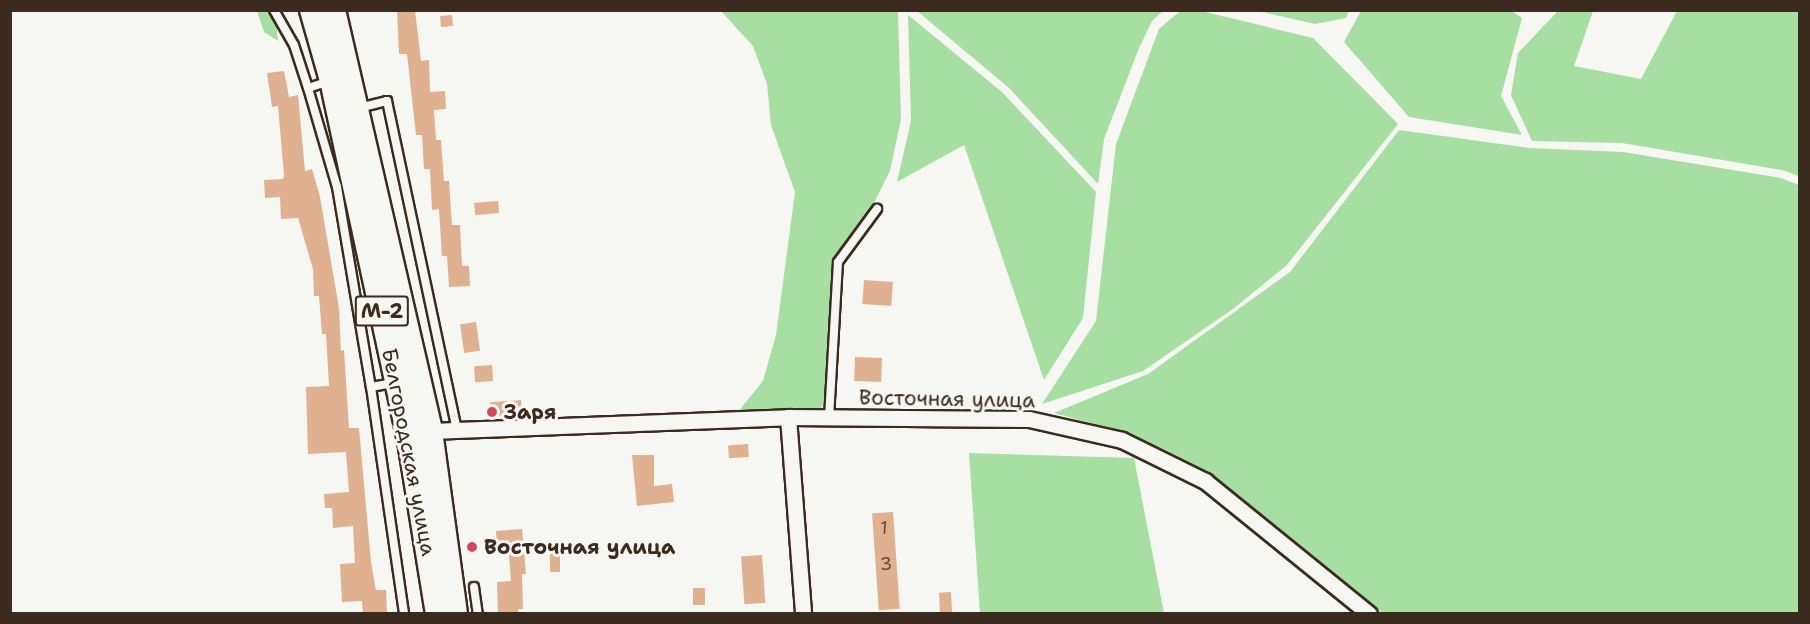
<!DOCTYPE html>
<html>
<head>
<meta charset="utf-8">
<style>
	body { margin:0 }
	#map { position:relative; width:1810px; height:624px; overflow:hidden; background:#f6f6f2; font-family:"Shantell Sans",sans-serif }
	div>[style] { position:absolute }
	[style*='--x'] { left:calc(var(--x)*1px); top:calc(var(--y)*1px); width:calc(var(--w)*1px); rotate:calc(var(--a)*1deg) }
	.green>* { inset:0; background:#a7dea2 }
	.building>* { inset:0; background:#e0b191; transform-origin:0 0 }
	.roads { filter:drop-shadow(2px 0 #3b2a1e) drop-shadow(-2px 0 #3b2a1e) drop-shadow(0 2px #3b2a1e) drop-shadow(0 -2px #3b2a1e) }
	.lane>* { height:8px; margin:-4px; padding:0 4px; transform-origin:4px; border-radius:4px; background:#f6f6f2 }
	.street>* { height:15px; margin:-7.5px; padding:0 7.5px; transform-origin:7.5px; border-radius:7.5px; background:#f6f6f2 }
	.primary>* { height:24px; margin:-12px; padding:0 12px; transform-origin:12px; border-radius:12px; background:#f6f6f2 }
	.dots>* { width:16px; height:16px; translate:-50% -50%; box-sizing:border-box; border:3px solid #f6f6f2; border-radius:50% }
	span { translate:-50% -50%; white-space:nowrap; text-align:center; line-height:1.15; -webkit-text-stroke:6px #f6f6f2; paint-order:stroke }
	.number-label { font-size:18px; color:#644c3b }
	.number-label span { -webkit-text-stroke-width:0 }
	.shield-label span { padding:2px 4px; background:#f6f6f2; border:2px solid; border-radius:4px; -webkit-text-stroke-width:0 }
	.shield-label { font-size:20px; color:#3b2a1e; font-weight:700 }
	.street-label { font-size:21px; color:#3b2a1e }
	.poi-label { font-size:21px; color:#3b2a1e; font-weight:700 }
	.left { translate:0 -50%; text-align:left }
	.frame { position:absolute; inset:0; border:12px solid #3b2a1e; pointer-events:none }
</style>
</head>
<body>
<div id="map">
	<div class="green">
		<div style="clip-path:polygon(257px 11px,275px 11px,278px 41px,264px 32px)"></div>
		<div style="clip-path:polygon(721px 11px,898px 11px,901px 119px,890px 171px,873px 205px,832px 260px,826px 394px,822px 407px,813px 413px,737px 413px,763px 381px,776px 335px,795px 192px,771px 125px,767px 84px,753px 46px)"></div>
		<div style="clip-path:polygon(917px 11px,1163px 11px,1152px 21px,1139px 48px,1104px 139px,1098px 184px,1008px 87px)"></div>
		<div style="clip-path:polygon(1180px 11px,1201px 11px,1313px 38px,1398px 124px,1287px 265px,1233px 309px,1143px 371px,1042px 404px,1096px 321px,1116px 144px,1159px 29px)"></div>
		<div style="clip-path:polygon(1258px 11px,1349px 11px,1346px 18px,1315px 24px)"></div>
		<div style="clip-path:polygon(1361px 11px,1512px 11px,1522px 18px,1501px 96px,1522px 135px,1409px 117px,1344px 42px)"></div>
		<div style="clip-path:polygon(1558px 11px,1593px 11px,1574px 66px,1641px 79px,1677px 11px,1799px 11px,1799px 176px,1782px 170px,1622px 143px,1532px 141px,1511px 95px,1518px 53px)"></div>
		<div style="clip-path:polygon(908px 15px,1002px 92px,1096px 192px,1083px 318px,1044px 380px,964px 145px,897px 182px,911px 121px)"></div>
		<div style="clip-path:polygon(1399px 130px,1529px 148px,1623px 152px,1781px 178px,1799px 185px,1799px 613px,1383px 613px,1210px 476px,1123px 432px,1054px 413px,1148px 374px,1290px 272px)"></div>
		<div style="clip-path:polygon(969px 453px,1134px 458px,1164px 613px,980px 613px)"></div>
	</div>
	<div class="building">
		<div style="clip-path:polygon(397px 10px,415px 10px,421px 61px,429px 60px,430px 92px,445px 91px,446px 109px,434px 110px,436px 140px,441px 140px,444px 181px,449px 181px,452px 225px,460px 225px,462px 266px,469px 266px,470px 286px,449px 287px,447px 256px,442px 256px,439px 209px,432px 210px,430px 169px,424px 169px,422px 135px,416px 135px,407px 54px,399px 54px)"></div>
		<div style="left:452px;top:15px;width:11px;height:12px;rotate:85deg"></div>
		<div style="clip-path:polygon(284px 71px,289px 97px,298px 95px,305px 171px,312px 169px,320px 197px,339px 308px,341px 351px,344px 350px,349px 428px,359px 428px,371px 562px,376px 590px,386px 590px,387px 612px,363px 613px,362px 601px,342px 602px,340px 564px,355px 563px,353px 526px,333px 528px,332px 508px,325px 508px,324px 494px,349px 492px,346px 452px,308px 454px,306px 387px,329px 386px,326px 334px,322px 334px,319px 296px,314px 296px,313px 269px,298px 218px,281px 219px,280px 197px,265px 198px,264px 180px,283px 179px,284px 175px,278px 106px,272px 107px,267px 73px)"></div>
		<div style="left:498px;top:201px;width:12px;height:24px;rotate:85deg"></div>
		<div style="left:864px;top:280px;width:29px;height:24px;rotate:4deg"></div>
		<div style="left:476px;top:322px;width:29px;height:16px;rotate:82deg"></div>
		<div style="left:855px;top:357px;width:27px;height:24px;rotate:2deg"></div>
		<div style="left:492px;top:365px;width:16px;height:18px;rotate:86deg"></div>
		<div style="left:521px;top:400px;width:14px;height:31px;rotate:86deg"></div>
		<div style="left:748px;top:444px;width:13px;height:20px;rotate:86deg"></div>
		<div style="clip-path:polygon(632px 455px,654px 455px,654px 486px,672px 484px,674px 502px,637px 506px)"></div>
		<div style="left:893px;top:512px;width:97px;height:21px;rotate:86deg"></div>
		<div style="clip-path:polygon(522px 529px,526px 574px,522px 574px,523px 609px,518px 609px,519px 614px,498px 614px,497px 582px,511px 581px,509px 555px,498px 556px,496px 531px)"></div>
		<div style="left:550px;top:549px;width:10px;height:23px"></div>
		<div style="left:762px;top:555px;width:48px;height:21px;rotate:86deg"></div>
		<div style="left:693px;top:588px;width:12px;height:17px"></div>
		<div style="left:951px;top:592px;width:22px;height:12px;rotate:87deg"></div>
	</div>
	<div class="roads">
		<div class="lane">
			<div style="--x:274;--y:10;--w:40;--a:60.3"></div>
			<div style="--x:294;--y:45;--w:45;--a:72"></div>
			<div style="--x:308;--y:88;--w:22;--a:-18"></div>
			<div style="--x:308;--y:88;--w:103;--a:73.7"></div>
			<div style="--x:337;--y:187;--w:203;--a:80.4"></div>
			<div style="--x:371;--y:387;--w:22;--a:-10"></div>
			<div style="--x:359;--y:108;--w:29;--a:-14"></div>
			<div style="--x:387;--y:101;--w:336;--a:78"></div>
			<div style="--x:371;--y:387;--w:229;--a:81.7"></div>
			<div style="--x:829;--y:418;--w:156;--a:-86.7"></div>
			<div style="--x:838;--y:262;--w:66;--a:-53.7"></div>
			<div style="--x:474;--y:587;--w:27;--a:82"></div>
		</div>
		<div class="street">
			<div style="--x:788;--y:417;--w:198;--a:85.6"></div>
			<div style="--x:430;--y:431;--w:358;--a:-2.2"></div>
			<div style="--x:788;--y:417;--w:241;--a:0.5"></div>
			<div style="--x:1029;--y:419;--w:95;--a:12.7"></div>
			<div style="--x:1122;--y:440;--w:93;--a:26.3"></div>
			<div style="--x:1205;--y:481;--w:211;--a:39"></div>
		</div>
		<div class="primary">
			<div style="--x:312;--y:10;--w:73;--a:74.1"></div>
			<div style="--x:332;--y:80;--w:363;--a:77.8"></div>
			<div style="--x:409;--y:435;--w:181;--a:80.8"></div>
			<div style="--x:333;--y:10;--w:432;--a:77"></div>
			<div style="--x:430;--y:431;--w:185;--a:82.2"></div>
		</div>
	</div>
	<div class="dots">
		<div style="left:492px;top:412px;background:#d1495b"></div>
		<div style="left:472px;top:547px;background:#d1495b"></div>
	</div>
	<div class="number-label">
		<span style="left:884px;top:528px">1</span>
		<span style="left:886px;top:564px">3</span>
	</div>
	<div class="shield-label">
		<span style="left:382px;top:311px">М-2</span>
	</div>
	<div class="street-label">
		<span style="left:947px;top:399px;rotate:1deg">Восточная улица</span>
		<span style="left:409px;top:452px;rotate:79deg">Белгородская улица</span>
	</div>
	<div class="poi-label">
		<span class="left" style="left:504px;top:412px">Заря</span>
		<span class="left" style="left:484px;top:547px">Восточная улица</span>
	</div>
	<div class="frame"></div>
</div>
</body>
</html>
